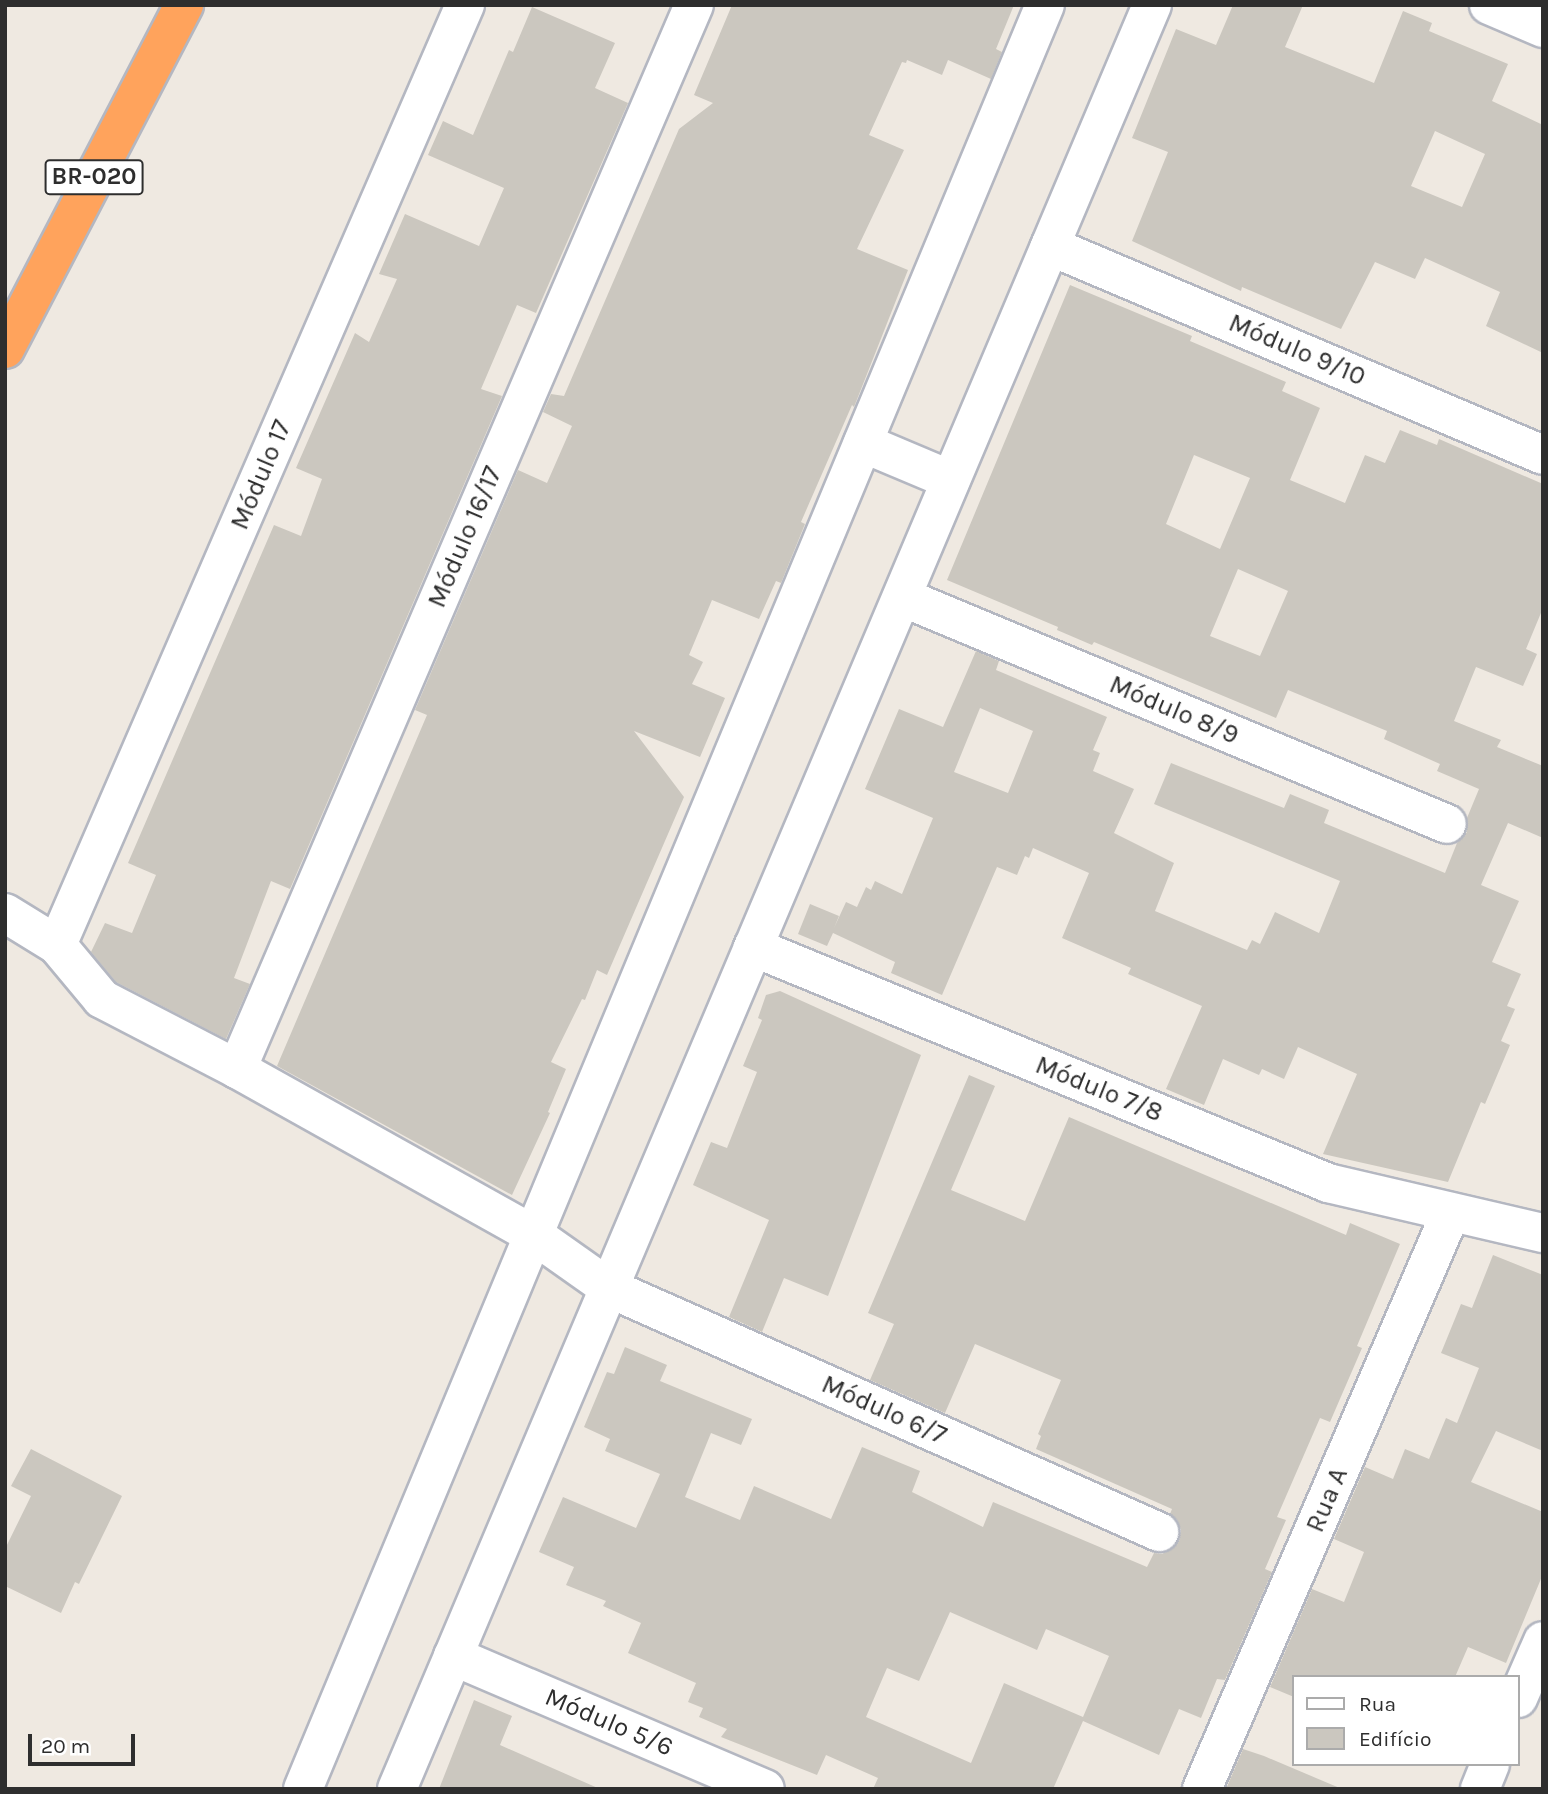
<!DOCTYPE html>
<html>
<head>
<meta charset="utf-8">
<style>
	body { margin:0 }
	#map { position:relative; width:1548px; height:1794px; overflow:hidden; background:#efe9e1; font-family:Karla,sans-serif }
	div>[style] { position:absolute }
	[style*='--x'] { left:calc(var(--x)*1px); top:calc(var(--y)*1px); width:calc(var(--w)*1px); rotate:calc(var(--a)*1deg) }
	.building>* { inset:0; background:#cbc7bf }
	.roads { filter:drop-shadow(2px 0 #b4b7c1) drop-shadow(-2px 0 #b4b7c1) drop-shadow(0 2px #b4b7c1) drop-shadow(0 -2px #b4b7c1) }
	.minor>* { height:38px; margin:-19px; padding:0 19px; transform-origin:19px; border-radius:19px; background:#fff }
	.highway>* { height:38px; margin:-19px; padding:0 19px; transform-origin:19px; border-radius:19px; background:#ffa35c }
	span { translate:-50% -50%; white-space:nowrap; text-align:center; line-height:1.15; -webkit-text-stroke:5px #fff; paint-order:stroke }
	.shield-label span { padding:2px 5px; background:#fff; border:2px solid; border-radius:5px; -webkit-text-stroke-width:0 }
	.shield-label { font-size:24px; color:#2e2e2e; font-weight:700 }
	.street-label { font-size:26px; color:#2e2e2e }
	.frame { position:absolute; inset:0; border:7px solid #2e2e2e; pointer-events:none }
	.legend { position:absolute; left:1292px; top:1675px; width:228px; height:91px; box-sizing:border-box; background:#fff; border:2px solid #ababab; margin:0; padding:9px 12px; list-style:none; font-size:21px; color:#2e2e2e }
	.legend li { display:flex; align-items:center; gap:14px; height:35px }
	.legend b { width:35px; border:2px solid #ababab }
	.scale { position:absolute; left:28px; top:1734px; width:107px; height:32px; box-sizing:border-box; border:4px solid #2e2e2e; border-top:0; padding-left:9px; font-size:21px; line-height:24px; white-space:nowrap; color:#2e2e2e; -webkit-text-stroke:5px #fff; paint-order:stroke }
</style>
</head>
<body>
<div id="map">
	<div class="building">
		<div style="clip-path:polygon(732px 5px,1014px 5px,996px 49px,1002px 52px,991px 79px,948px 60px,942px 75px,907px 60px,906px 63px,902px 62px,869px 135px,904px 150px,857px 249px,908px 270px,854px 407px,852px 405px,801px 522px,805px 524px,781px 583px,776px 581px,759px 619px,712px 600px,689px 655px,703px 662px,692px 684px,725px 698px,700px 757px,634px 731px,684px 797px,607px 975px,597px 970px,585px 1000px,582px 999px,551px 1062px,566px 1069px,548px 1112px,550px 1113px,512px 1195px,277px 1066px,427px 715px,415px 710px,518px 470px,547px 483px,572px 426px,543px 412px,551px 394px,564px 396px,679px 129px,713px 103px,694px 95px)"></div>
		<div style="clip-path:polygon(evenodd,1233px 5px,1303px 5px,1285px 47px,1374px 83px,1403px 11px,1432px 23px,1429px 31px,1436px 34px,1508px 64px,1492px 101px,1543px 125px,1543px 353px,1486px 326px,1500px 292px,1425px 258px,1415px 279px,1375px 262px,1341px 329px,1242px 287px,1241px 291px,1132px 241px,1168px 152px,1132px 138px,1176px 29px,1216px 45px,1233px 5px,1435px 131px,1485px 154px,1462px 207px,1411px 186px,1435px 131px)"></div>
		<div style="clip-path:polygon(532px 7px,615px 43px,595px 88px,628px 103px,536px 313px,517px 305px,481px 389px,502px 396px,290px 889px,271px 881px,234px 978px,250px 984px,226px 1039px,116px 982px,91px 952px,105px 923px,132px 933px,156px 875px,128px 863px,274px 525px,301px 536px,322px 479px,296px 468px,355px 333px,369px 342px,397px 279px,379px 274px,405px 214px,479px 246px,504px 188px,428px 155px,443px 121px,473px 135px,509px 50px,513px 52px)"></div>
		<div style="clip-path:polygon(evenodd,1070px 285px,1192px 336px,1190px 341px,1286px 382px,1282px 391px,1320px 408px,1290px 480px,1345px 503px,1365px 455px,1385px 463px,1400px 430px,1437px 445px,1439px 439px,1543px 484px,1543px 608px,1526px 649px,1537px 654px,1523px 686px,1476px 667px,1454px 721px,1501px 740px,1497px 747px,1543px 766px,1543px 838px,1508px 823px,1481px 885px,1519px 901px,1492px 962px,1521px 974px,1507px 1006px,1515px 1009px,1501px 1041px,1510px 1045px,1485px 1104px,1481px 1102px,1448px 1182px,1323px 1154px,1357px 1074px,1298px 1047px,1284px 1079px,1262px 1069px,1259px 1075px,1223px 1059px,1204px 1105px,1166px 1089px,1202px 1006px,1128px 974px,1131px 968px,1062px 938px,1089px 873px,1033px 848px,1029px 858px,1025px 856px,1017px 875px,997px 867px,942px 995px,891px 973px,895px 962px,833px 933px,827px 946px,798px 934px,810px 904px,839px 916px,834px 928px,846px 902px,857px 907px,866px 887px,871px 890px,875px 881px,902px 894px,933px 818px,865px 789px,899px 709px,943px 727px,976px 651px,999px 661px,996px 670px,1107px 717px,1093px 750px,1100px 753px,1093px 771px,1134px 789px,1114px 833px,1174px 863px,1155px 911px,1247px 950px,1252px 940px,1260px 944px,1275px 912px,1319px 933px,1340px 881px,1154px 804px,1171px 763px,1284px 808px,1290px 794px,1329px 810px,1324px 823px,1445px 873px,1457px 843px,1467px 832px,1467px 818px,1479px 789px,1437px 771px,1440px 764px,1384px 739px,1387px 731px,1288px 690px,1276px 718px,1094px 642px,1092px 645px,1057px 630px,1058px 627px,947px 580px,1070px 285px,1194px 455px,1250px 478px,1220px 549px,1166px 524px,1194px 455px,1070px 285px,1238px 569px,1288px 591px,1260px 656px,1210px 636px,1238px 569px,1070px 285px,980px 708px,1033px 731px,1008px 793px,954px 772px,980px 708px)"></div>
		<div style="clip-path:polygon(780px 991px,921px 1055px,828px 1296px,784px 1278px,762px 1332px,729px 1317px,769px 1220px,693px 1185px,711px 1142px,727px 1148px,757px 1072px,743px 1066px,762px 1020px,758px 1018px,766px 995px)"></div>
		<div style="clip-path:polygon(evenodd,969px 1075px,995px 1086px,951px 1190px,1025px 1221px,1069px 1117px,1346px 1235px,1350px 1223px,1400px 1244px,1357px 1346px,1362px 1348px,1330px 1422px,1320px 1418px,1277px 1517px,1286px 1520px,1265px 1569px,1272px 1572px,1225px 1680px,1217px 1679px,1201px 1718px,1179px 1709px,1159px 1755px,1083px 1721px,1053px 1789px,873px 1789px,878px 1778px,826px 1755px,817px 1775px,721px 1737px,727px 1729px,699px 1717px,703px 1708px,688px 1702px,696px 1683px,628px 1653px,641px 1623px,603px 1606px,606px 1601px,566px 1585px,574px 1567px,539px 1552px,563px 1497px,636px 1528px,660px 1474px,605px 1451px,610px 1439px,584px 1427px,607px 1372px,614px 1374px,625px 1347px,667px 1365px,660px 1381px,752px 1419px,741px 1445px,711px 1433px,685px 1497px,740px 1520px,754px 1486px,831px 1519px,862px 1447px,920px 1471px,912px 1492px,983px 1527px,993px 1502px,1147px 1567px,1154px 1553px,1162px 1554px,1172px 1549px,1179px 1541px,1181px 1530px,1177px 1520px,1170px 1514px,1172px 1509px,1036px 1449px,1041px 1436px,1038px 1434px,1061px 1380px,975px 1344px,945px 1413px,870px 1380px,894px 1324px,868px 1313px,969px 1075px,950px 1612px,1037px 1650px,1046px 1629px,1109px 1656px,1083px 1717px,1004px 1683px,971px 1763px,866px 1717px,887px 1668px,919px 1681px,950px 1612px)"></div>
		<div style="clip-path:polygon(1493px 1255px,1543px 1275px,1543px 1451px,1496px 1431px,1471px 1482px,1543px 1512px,1543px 1574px,1506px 1663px,1468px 1647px,1455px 1677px,1294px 1677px,1294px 1697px,1270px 1687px,1312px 1589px,1344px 1602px,1364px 1552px,1334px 1539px,1365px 1467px,1393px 1479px,1405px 1449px,1429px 1459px,1446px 1418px,1457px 1423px,1479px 1368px,1441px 1353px,1461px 1304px,1472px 1308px)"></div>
		<div style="clip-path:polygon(31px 1449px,122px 1496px,79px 1584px,75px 1582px,61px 1613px,5px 1586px,5px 1549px,31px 1496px,11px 1486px)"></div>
		<div style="clip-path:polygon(474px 1700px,512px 1716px,500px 1745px,600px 1789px,439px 1789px)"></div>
		<div style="clip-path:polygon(1243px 1749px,1264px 1756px,1342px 1789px,1226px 1789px)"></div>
	</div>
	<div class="roads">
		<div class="minor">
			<div style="--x:1489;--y:5;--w:59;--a:23.1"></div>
			<div style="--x:1050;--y:246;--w:535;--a:22.97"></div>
			<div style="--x:863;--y:443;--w:95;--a:22.8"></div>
			<div style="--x:902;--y:597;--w:590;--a:22.61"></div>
			<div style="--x:5;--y:913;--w:61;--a:31.6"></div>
			<div style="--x:57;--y:945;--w:70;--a:50.2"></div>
			<div style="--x:102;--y:999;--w:152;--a:27.4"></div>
			<div style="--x:237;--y:1069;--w:340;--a:29.2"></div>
			<div style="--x:534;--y:1235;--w:92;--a:35.2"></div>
			<div style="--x:609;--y:1288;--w:602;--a:23.92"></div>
			<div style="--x:57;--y:945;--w:1025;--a:-66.54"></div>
			<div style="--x:753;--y:947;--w:622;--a:22.31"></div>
			<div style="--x:1328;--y:1183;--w:221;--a:13.1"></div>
			<div style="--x:237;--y:1069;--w:1158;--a:-66.76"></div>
			<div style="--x:453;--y:1656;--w:339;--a:23.1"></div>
			<div style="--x:1518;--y:1698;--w:62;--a:-66.3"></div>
			<div style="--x:303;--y:1789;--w:1932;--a:-67.42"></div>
			<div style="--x:397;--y:1789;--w:1937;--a:-67.06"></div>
			<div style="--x:1202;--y:1789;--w:628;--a:-66.66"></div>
			<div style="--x:1480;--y:1789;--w:27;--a:-68"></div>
		</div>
		<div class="highway">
			<div style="--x:5;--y:349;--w:388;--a:-62.5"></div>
		</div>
	</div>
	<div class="shield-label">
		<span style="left:94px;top:177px">BR-020</span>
	</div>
	<div class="street-label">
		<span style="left:1297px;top:350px;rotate:23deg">Módulo 9/10</span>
		<span style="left:261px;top:475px;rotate:-67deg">Módulo 17</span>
		<span style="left:465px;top:537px;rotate:-67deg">Módulo 16/17</span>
		<span style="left:1174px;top:710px;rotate:23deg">Módulo 8/9</span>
		<span style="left:1099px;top:1089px;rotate:22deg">Módulo 7/8</span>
		<span style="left:884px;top:1410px;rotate:24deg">Módulo 6/7</span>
		<span style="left:1327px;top:1500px;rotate:-67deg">Rua A</span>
		<span style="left:609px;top:1722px;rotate:23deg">Módulo 5/6</span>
	</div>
	<div class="frame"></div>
	<ul class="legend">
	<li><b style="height:9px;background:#fff"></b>Rua</li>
	<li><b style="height:19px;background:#cbc7bf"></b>Edifício</li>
	</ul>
	<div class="scale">20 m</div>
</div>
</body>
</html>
